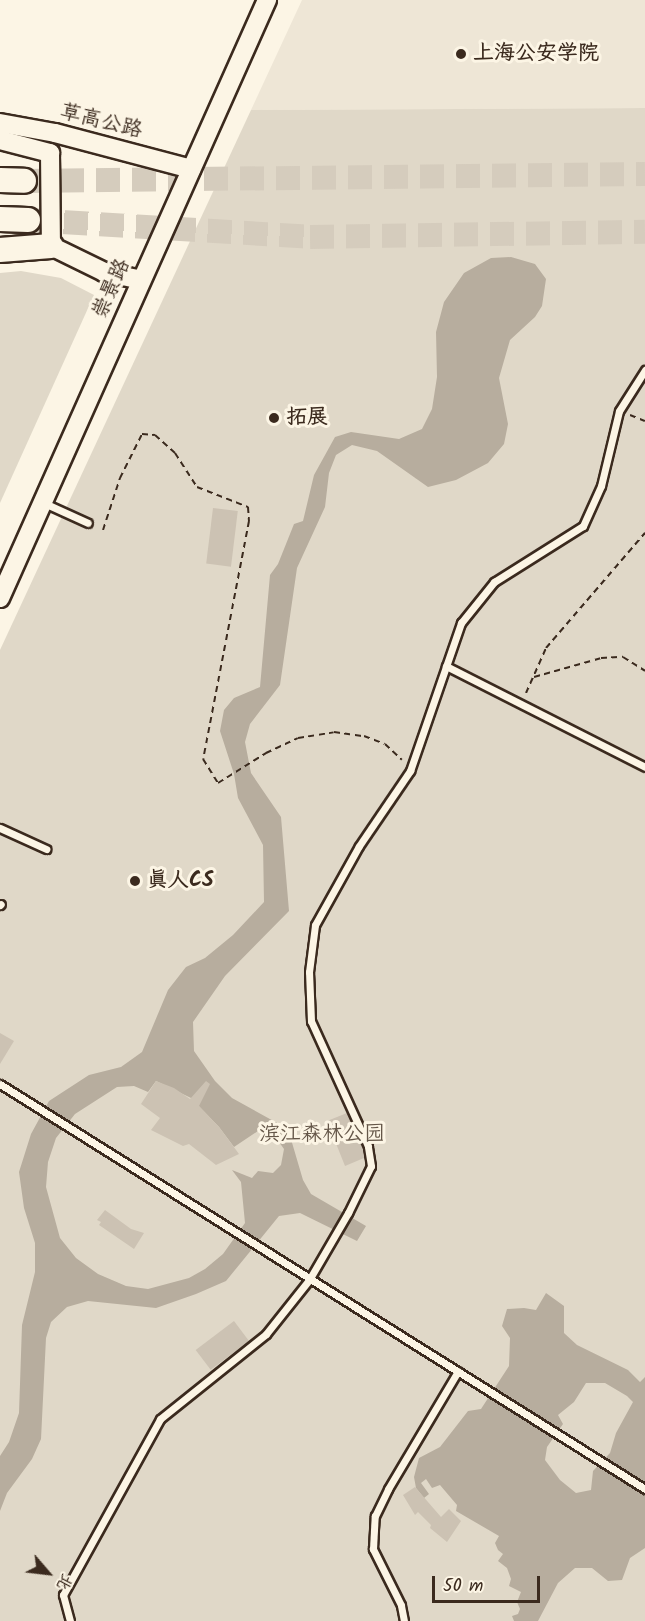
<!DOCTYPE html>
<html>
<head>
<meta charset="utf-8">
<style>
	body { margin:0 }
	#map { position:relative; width:645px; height:1621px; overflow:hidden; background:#fcf5e5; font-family:Kalam,"LXGW WenKai TC",sans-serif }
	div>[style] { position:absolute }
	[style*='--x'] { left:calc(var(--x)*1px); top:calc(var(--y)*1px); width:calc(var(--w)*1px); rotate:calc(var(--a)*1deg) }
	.built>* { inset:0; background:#eee6d6 }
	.green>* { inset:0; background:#e0d8c8 }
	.water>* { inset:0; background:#b7ad9e }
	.building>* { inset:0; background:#ccc2b3; transform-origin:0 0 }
	.highway-tunnel>* { height:24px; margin-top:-12px; transform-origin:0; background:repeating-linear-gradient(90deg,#d5ccbd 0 24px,transparent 0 36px) }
	.path>* { height:2px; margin-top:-1px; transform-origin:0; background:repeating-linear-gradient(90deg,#3b2a1e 0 6px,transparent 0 10.5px) }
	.roads { filter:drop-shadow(2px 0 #3b2a1e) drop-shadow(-2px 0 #3b2a1e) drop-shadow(0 2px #3b2a1e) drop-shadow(0 -2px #3b2a1e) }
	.lane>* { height:7px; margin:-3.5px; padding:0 3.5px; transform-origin:3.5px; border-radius:3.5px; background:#fcf5e5 }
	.secondary>* { height:18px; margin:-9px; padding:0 9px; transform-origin:9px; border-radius:9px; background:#fcf5e5 }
	.highway>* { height:24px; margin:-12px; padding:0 12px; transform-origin:12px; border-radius:12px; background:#fcf5e5 }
	.dots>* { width:16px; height:16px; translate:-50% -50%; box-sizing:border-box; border:3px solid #fcf5e5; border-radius:50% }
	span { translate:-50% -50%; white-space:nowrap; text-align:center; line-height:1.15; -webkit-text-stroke:6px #fcf5e5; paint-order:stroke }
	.poi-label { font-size:21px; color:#3b2a1e; font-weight:700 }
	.left { translate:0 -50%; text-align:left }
	.street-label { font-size:21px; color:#3b2a1e }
	.park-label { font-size:21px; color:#645648 }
	.north { position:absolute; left:18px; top:1543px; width:60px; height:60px; -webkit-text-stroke:4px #fcf5e5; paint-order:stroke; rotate:118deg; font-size:16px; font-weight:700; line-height:24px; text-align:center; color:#3b2a1e }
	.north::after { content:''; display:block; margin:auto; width:21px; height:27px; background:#3b2a1e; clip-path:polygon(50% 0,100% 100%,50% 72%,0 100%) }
	.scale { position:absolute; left:432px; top:1576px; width:108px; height:27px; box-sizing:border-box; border:3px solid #3b2a1e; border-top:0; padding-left:8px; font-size:18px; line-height:21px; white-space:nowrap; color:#3b2a1e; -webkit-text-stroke:4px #fcf5e5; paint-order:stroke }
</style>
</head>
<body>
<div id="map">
	<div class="built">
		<div style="clip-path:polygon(302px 0,645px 0,645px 108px,251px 110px)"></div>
	</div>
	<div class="green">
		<div style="clip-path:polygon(645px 108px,645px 1621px,0 1621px,0 650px,251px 110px)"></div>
		<div style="clip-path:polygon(21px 271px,61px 278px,94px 295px,0 503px,0 273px)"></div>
	</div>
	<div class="water">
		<div style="clip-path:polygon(evenodd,511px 257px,535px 264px,546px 279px,542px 306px,535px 317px,510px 340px,499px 378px,508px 424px,504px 444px,488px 463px,456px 480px,428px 487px,377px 451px,352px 445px,336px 455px,329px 473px,325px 507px,297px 568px,280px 685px,250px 724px,245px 742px,251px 773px,281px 817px,289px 911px,225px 976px,193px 1022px,194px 1051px,215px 1081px,232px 1098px,288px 1129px,303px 1180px,311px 1194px,366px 1226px,357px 1241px,300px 1213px,279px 1216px,226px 1281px,196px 1294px,156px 1308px,88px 1301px,67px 1307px,51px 1322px,46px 1338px,41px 1439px,32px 1459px,7px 1493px,0 1511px,0 1456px,9px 1442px,19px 1413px,22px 1325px,35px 1272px,35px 1243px,24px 1208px,19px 1172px,31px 1134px,49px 1101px,89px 1075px,121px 1067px,142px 1052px,168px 990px,186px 967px,205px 958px,233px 935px,264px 902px,263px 845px,238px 798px,234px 774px,220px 731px,224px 710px,234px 698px,260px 687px,270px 575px,278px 564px,294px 524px,303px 521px,314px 475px,335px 437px,351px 432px,399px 439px,422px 429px,432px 409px,437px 377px,436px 332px,444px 302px,464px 273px,491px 258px,511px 257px,156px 1081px,191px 1098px,219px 1127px,234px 1147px,258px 1131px,274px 1135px,284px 1149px,281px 1165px,273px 1173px,258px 1171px,252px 1178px,232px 1170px,241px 1182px,245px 1223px,223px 1254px,205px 1269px,189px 1278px,148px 1289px,126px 1286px,98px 1274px,76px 1258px,60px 1238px,46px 1187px,48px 1162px,56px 1138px,75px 1114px,117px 1087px,134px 1086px,148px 1092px,156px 1081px)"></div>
		<div style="clip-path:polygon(evenodd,546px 1293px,564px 1306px,564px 1333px,577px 1345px,628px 1370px,640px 1382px,645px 1377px,645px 1548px,630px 1558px,622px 1580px,608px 1581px,592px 1568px,575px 1568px,558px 1583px,538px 1621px,514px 1621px,512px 1616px,518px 1614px,520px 1609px,517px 1602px,521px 1592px,509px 1586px,511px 1579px,507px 1568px,498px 1561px,503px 1554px,498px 1550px,495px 1543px,499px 1536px,456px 1511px,457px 1505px,440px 1485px,432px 1488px,426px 1479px,421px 1483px,429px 1494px,424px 1498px,416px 1488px,414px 1477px,419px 1458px,440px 1447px,468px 1411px,481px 1409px,509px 1366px,510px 1338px,502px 1326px,507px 1309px,524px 1308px,536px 1310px,546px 1293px,586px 1383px,605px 1383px,627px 1396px,633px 1402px,616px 1433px,610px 1453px,593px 1471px,591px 1490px,576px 1493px,560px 1480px,545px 1460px,547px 1447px,563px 1424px,558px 1415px,574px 1402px,586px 1383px)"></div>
	</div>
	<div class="building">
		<div style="left:213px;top:508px;width:25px;height:56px;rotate:7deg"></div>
		<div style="clip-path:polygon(0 1033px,14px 1041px,0 1064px)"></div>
		<div style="clip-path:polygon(156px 1081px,174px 1088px,190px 1099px,206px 1081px,210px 1084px,199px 1106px,219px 1127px,239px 1154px,216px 1165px,189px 1144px,183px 1146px,151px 1130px,160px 1118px,141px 1104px)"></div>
		<div style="clip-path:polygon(347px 1113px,363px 1148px,364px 1158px,345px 1166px,327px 1121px)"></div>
		<div style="clip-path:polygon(105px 1210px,131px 1229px,144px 1233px,134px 1249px,99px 1225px,101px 1222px,97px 1220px)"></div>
		<div style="left:234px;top:1321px;width:25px;height:48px;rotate:53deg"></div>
		<div style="clip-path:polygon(415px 1487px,441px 1517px,449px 1509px,461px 1521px,447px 1542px,430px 1528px,431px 1525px,418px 1512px,415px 1515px,403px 1495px)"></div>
	</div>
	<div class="highway-tunnel">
		<div style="--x:24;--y:181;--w:621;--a:-0.65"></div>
		<div style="--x:28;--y:220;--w:283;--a:3.4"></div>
		<div style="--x:310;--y:237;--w:335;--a:-0.9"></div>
	</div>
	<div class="path">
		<div style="--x:630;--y:415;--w:16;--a:22"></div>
		<div style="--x:103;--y:530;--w:55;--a:-71.9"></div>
		<div style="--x:120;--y:478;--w:49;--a:-63.4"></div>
		<div style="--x:142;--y:434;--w:13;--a:4"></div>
		<div style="--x:155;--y:435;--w:27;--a:42"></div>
		<div style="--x:175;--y:453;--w:40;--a:57.1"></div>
		<div style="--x:197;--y:487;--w:55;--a:21.4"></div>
		<div style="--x:248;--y:507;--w:14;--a:86"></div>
		<div style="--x:249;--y:521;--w:242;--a:100.9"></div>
		<div style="--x:203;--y:759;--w:28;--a:58"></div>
		<div style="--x:218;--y:783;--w:57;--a:-32"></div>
		<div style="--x:266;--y:753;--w:35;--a:-25"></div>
		<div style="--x:298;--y:738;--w:36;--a:-9"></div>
		<div style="--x:334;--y:732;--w:30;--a:8"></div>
		<div style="--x:364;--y:736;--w:22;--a:21"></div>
		<div style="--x:385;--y:744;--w:23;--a:43"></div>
		<div style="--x:534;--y:677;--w:70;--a:-15.8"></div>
		<div style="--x:601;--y:658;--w:22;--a:-3"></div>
		<div style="--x:623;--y:657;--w:26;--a:32"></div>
		<div style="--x:526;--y:693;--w:49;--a:-66"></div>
		<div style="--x:546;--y:648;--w:152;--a:-49.3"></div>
	</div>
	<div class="roads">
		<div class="lane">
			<div style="--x:44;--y:503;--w:48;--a:24.4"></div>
			<div style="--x:446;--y:666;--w:223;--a:26.9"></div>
			<div style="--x:0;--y:828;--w:51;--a:24.5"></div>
			<div style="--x:0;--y:905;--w:1;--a:-45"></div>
			<div style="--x:0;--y:1084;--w:762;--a:32.12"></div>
			<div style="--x:70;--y:1621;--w:27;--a:-105"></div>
			<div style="--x:63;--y:1595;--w:201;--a:-61.1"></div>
			<div style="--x:160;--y:1419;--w:136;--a:-38.7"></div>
			<div style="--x:266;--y:1334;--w:69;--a:-51.5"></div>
			<div style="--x:309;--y:1280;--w:78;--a:-59.8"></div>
			<div style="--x:348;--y:1213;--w:52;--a:-63.9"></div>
			<div style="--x:371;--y:1166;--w:20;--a:-99"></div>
			<div style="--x:368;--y:1146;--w:137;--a:-114.5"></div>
			<div style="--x:311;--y:1021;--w:49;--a:-92.3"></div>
			<div style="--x:309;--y:972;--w:47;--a:-82.7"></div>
			<div style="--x:315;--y:925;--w:90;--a:-60.9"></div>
			<div style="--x:359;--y:846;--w:91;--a:-55.8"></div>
			<div style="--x:410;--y:771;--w:157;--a:-71"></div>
			<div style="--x:461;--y:623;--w:53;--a:-51.2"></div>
			<div style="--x:494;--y:582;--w:105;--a:-32.2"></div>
			<div style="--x:583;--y:526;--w:44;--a:-65.8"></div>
			<div style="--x:601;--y:486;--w:77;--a:-76.5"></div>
			<div style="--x:619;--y:411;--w:49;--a:-57.6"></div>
			<div style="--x:404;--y:1621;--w:16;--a:-101"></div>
			<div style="--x:401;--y:1605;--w:63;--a:-116.6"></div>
			<div style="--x:373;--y:1549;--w:33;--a:-87"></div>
			<div style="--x:375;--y:1516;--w:30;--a:-64"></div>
			<div style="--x:388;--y:1489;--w:137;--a:-59.3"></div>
		</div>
		<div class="secondary">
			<div style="--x:0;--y:123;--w:56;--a:10.3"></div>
			<div style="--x:55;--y:133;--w:141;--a:14.8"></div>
			<div style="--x:0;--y:140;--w:52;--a:14.6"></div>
			<div style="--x:50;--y:153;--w:93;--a:89.4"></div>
			<div style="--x:51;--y:246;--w:59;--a:26.1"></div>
			<div style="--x:104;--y:272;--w:38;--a:12"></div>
			<div style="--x:0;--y:598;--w:655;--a:-65.94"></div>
		</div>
		<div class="highway">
			<div style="--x:0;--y:180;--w:24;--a:2"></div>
			<div style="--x:0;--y:219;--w:28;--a:2"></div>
			<div style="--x:0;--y:250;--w:51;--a:-4.5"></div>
		</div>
	</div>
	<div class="dots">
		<div style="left:461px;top:54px;background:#3b2a1e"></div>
		<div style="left:274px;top:418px;background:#3b2a1e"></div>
		<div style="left:135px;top:881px;background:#3b2a1e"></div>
	</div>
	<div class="poi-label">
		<span class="left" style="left:473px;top:54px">上海公安学院</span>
		<span class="left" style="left:286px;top:418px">拓展</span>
		<span class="left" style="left:147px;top:881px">真人CS</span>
	</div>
	<div class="street-label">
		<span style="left:101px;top:122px;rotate:14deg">草高公路</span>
		<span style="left:112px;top:289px;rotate:-66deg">崇景路</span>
	</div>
	<div class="park-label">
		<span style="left:322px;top:1135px">滨江森林公园</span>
	</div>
	<div class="north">北</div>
	<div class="scale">50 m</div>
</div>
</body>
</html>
